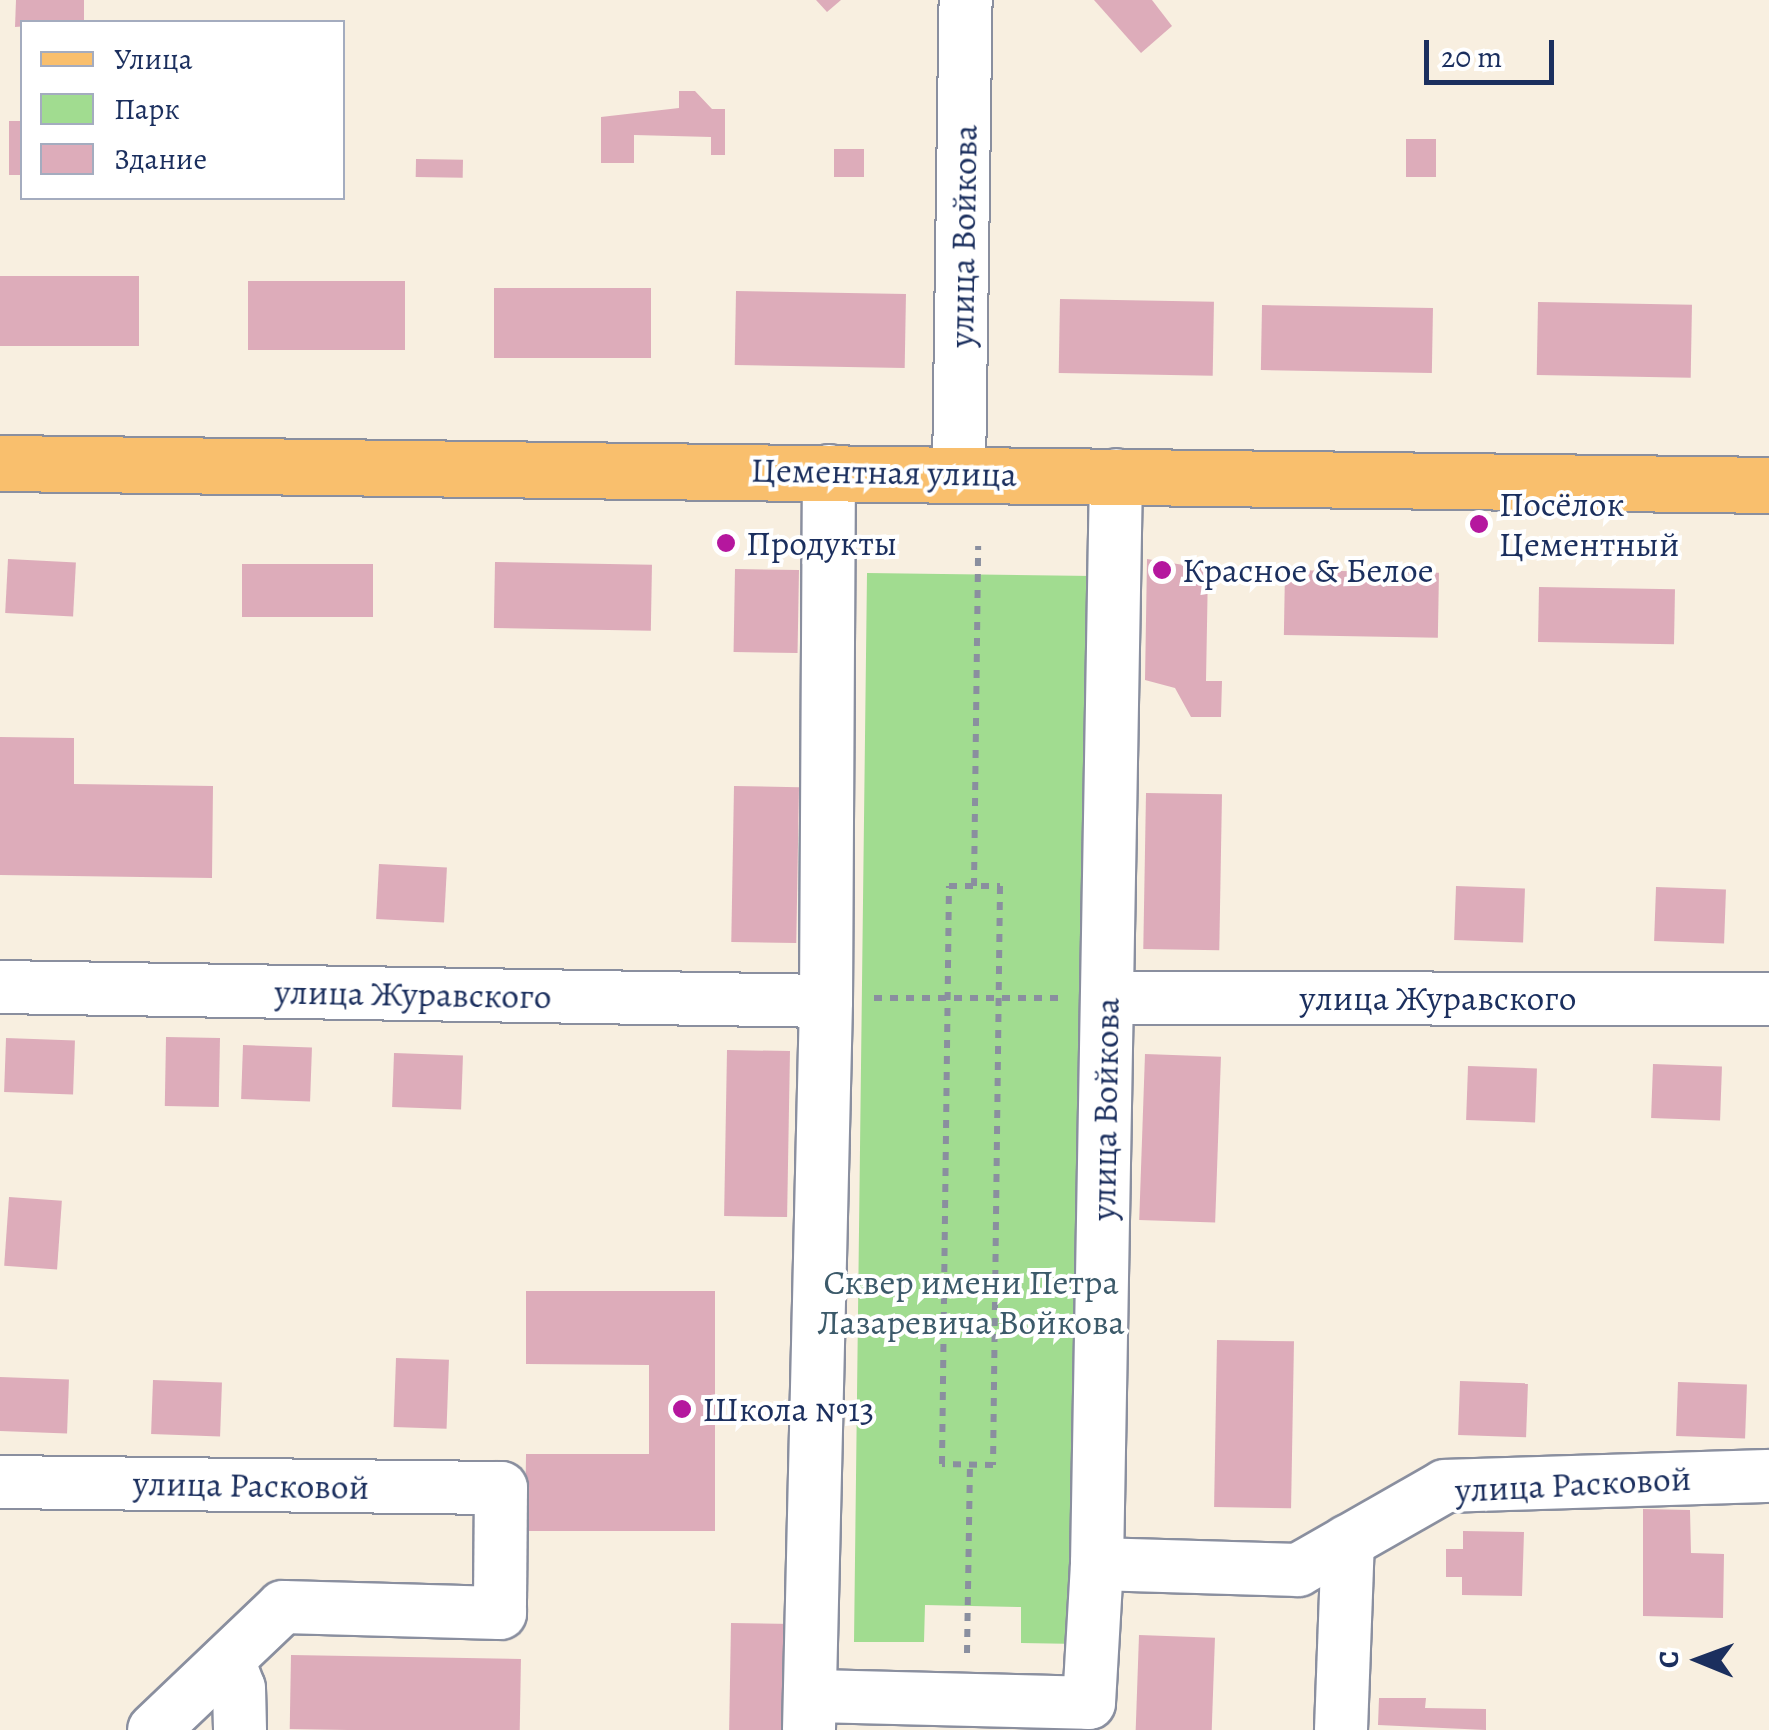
<!DOCTYPE html>
<html>
<head>
<meta charset="utf-8">
<style>
	body { margin:0 }
	#map { position:relative; width:1769px; height:1730px; overflow:hidden; background:#f8efe0; font-family:Alegreya,serif }
	div>[style] { position:absolute }
	[style*='--x'] { left:calc(var(--x)*1px); top:calc(var(--y)*1px); width:calc(var(--w)*1px); rotate:calc(var(--a)*1deg) }
	.green>* { inset:0; background:#a1dc90 }
	.building>* { inset:0; background:#ddacba; transform-origin:0 0 }
	.path>* { height:6px; margin-top:-3px; transform-origin:0; background:repeating-linear-gradient(90deg,#8a8f9f 0 8px,transparent 0 16px) }
	.roads { filter:drop-shadow(2px 0 #8a8f9f) drop-shadow(-2px 0 #8a8f9f) drop-shadow(0 2px #8a8f9f) drop-shadow(0 -2px #8a8f9f) }
	.minor>* { height:52px; margin:-26px; padding:0 26px; transform-origin:26px; border-radius:26px; background:#fff }
	.major>* { height:55px; margin:-27.5px; padding:0 27.5px; transform-origin:27.5px; border-radius:27.5px; background:#f9bf6d }
	.dots>* { width:28px; height:28px; translate:-50% -50%; box-sizing:border-box; border:5px solid #fff; border-radius:50% }
	span { translate:-50% -50%; white-space:nowrap; text-align:center; line-height:1.15; -webkit-text-stroke:8px #fff; paint-order:stroke }
	.street-label { font-size:35px; color:#1b2f5e }
	.poi-label { font-size:35px; color:#1b2f5e }
	.left { translate:0 -50%; text-align:left }
	.park-label { font-size:35px; color:#3c5a6a }
	.legend { position:absolute; left:20px; top:20px; width:325px; height:180px; box-sizing:border-box; background:#fff; border:2px solid #a4acbf; margin:0; padding:12px 18px; list-style:none; font-size:30px; color:#1b2f5e }
	.legend li { display:flex; align-items:center; gap:20px; height:50px }
	.legend b { width:50px; border:2px solid #a4acbf }
	.north { position:absolute; left:1649px; top:1610px; width:100px; height:100px; -webkit-text-stroke:8px #fff; paint-order:stroke; rotate:271deg; font-size:28px; font-weight:700; line-height:40px; text-align:center; color:#1b2f5e }
	.north::after { content:''; display:block; margin:auto; width:35px; height:45px; background:#1b2f5e; clip-path:polygon(50% 0,100% 100%,50% 72%,0 100%) }
	.scale { position:absolute; left:1424px; top:40px; width:130px; height:45px; box-sizing:border-box; border:5px solid #1b2f5e; border-top:0; padding-left:12px; font-size:30px; line-height:35px; white-space:nowrap; color:#1b2f5e; -webkit-text-stroke:8px #fff; paint-order:stroke }
</style>
</head>
<body>
<div id="map">
	<div class="green">
		<div style="clip-path:polygon(867px 573px,1093px 576px,1080px 1644px,1021px 1643px,1021px 1607px,925px 1605px,924px 1642px,854px 1642px)"></div>
	</div>
	<div class="building">
		<div style="clip-path:polygon(16px 0,84px 0,84px 22px,15px 27px)"></div>
		<div style="clip-path:polygon(816px 0,841px 0,827px 12px)"></div>
		<div style="clip-path:polygon(1094px 0,1152px 0,1172px 26px,1141px 53px)"></div>
		<div style="clip-path:polygon(679px 91px,695px 91px,712px 109px,725px 109px,725px 155px,711px 155px,711px 137px,634px 135px,634px 163px,601px 163px,601px 117px,679px 108px)"></div>
		<div style="left:9px;top:121px;width:13px;height:54px"></div>
		<div style="left:1406px;top:139px;width:30px;height:38px"></div>
		<div style="left:834px;top:149px;width:30px;height:28px"></div>
		<div style="left:416px;top:159px;width:47px;height:18px;rotate:1deg"></div>
		<div style="left:0;top:276px;width:139px;height:70px"></div>
		<div style="left:248px;top:281px;width:157px;height:69px"></div>
		<div style="left:494px;top:288px;width:157px;height:70px"></div>
		<div style="left:736px;top:291px;width:170px;height:74px;rotate:1deg"></div>
		<div style="left:1060px;top:299px;width:154px;height:74px;rotate:1deg"></div>
		<div style="left:1538px;top:302px;width:154px;height:73px;rotate:1deg"></div>
		<div style="left:1262px;top:305px;width:171px;height:65px;rotate:1deg"></div>
		<div style="left:8px;top:559px;width:68px;height:54px;rotate:3deg"></div>
		<div style="clip-path:polygon(1147px 559px,1208px 569px,1206px 681px,1222px 681px,1221px 717px,1191px 717px,1175px 688px,1145px 680px)"></div>
		<div style="left:495px;top:562px;width:157px;height:66px;rotate:1deg"></div>
		<div style="left:373px;top:564px;width:53px;height:131px;rotate:90deg"></div>
		<div style="left:735px;top:569px;width:64px;height:83px;rotate:1deg"></div>
		<div style="left:1285px;top:570px;width:154px;height:65px;rotate:1deg"></div>
		<div style="left:1539px;top:587px;width:136px;height:55px;rotate:1deg"></div>
		<div style="clip-path:polygon(0 737px,74px 738px,74px 784px,213px 786px,212px 878px,0 875px)"></div>
		<div style="left:734px;top:786px;width:65px;height:156px;rotate:1deg"></div>
		<div style="left:1146px;top:793px;width:76px;height:156px;rotate:1deg"></div>
		<div style="left:379px;top:864px;width:68px;height:55px;rotate:3deg"></div>
		<div style="left:1456px;top:886px;width:69px;height:54px;rotate:2deg"></div>
		<div style="left:1656px;top:887px;width:70px;height:54px;rotate:2deg"></div>
		<div style="left:166px;top:1037px;width:54px;height:69px;rotate:1deg"></div>
		<div style="left:6px;top:1038px;width:69px;height:54px;rotate:2deg"></div>
		<div style="left:243px;top:1045px;width:69px;height:54px;rotate:2deg"></div>
		<div style="left:727px;top:1050px;width:63px;height:166px;rotate:1deg"></div>
		<div style="left:394px;top:1053px;width:69px;height:54px;rotate:2deg"></div>
		<div style="left:1145px;top:1054px;width:76px;height:166px;rotate:2deg"></div>
		<div style="left:1653px;top:1064px;width:69px;height:54px;rotate:2deg"></div>
		<div style="left:1468px;top:1066px;width:69px;height:54px;rotate:2deg"></div>
		<div style="left:9px;top:1197px;width:53px;height:69px;rotate:4deg"></div>
		<div style="clip-path:polygon(526px 1291px,715px 1291px,715px 1531px,525px 1531px,526px 1454px,649px 1454px,649px 1365px,526px 1364px)"></div>
		<div style="left:1217px;top:1340px;width:77px;height:167px;rotate:1deg"></div>
		<div style="left:396px;top:1358px;width:53px;height:69px;rotate:2deg"></div>
		<div style="left:0;top:1377px;width:69px;height:54px;rotate:2deg"></div>
		<div style="left:153px;top:1380px;width:69px;height:54px;rotate:2deg"></div>
		<div style="left:1460px;top:1381px;width:68px;height:54px;rotate:2deg"></div>
		<div style="left:1678px;top:1382px;width:69px;height:54px;rotate:2deg"></div>
		<div style="clip-path:polygon(1643px 1509px,1690px 1510px,1691px 1553px,1724px 1554px,1723px 1618px,1643px 1616px)"></div>
		<div style="clip-path:polygon(1463px 1531px,1524px 1532px,1522px 1596px,1462px 1595px,1462px 1577px,1446px 1577px,1446px 1549px,1463px 1549px)"></div>
		<div style="left:731px;top:1623px;width:63px;height:107px;rotate:1deg"></div>
		<div style="left:1139px;top:1635px;width:76px;height:95px;rotate:2deg"></div>
		<div style="left:291px;top:1655px;width:230px;height:74px;rotate:1deg"></div>
		<div style="clip-path:polygon(1379px 1698px,1426px 1698px,1425px 1708px,1486px 1709px,1486px 1730px,1378px 1725px)"></div>
	</div>
	<div class="path">
		<div style="--x:949;--y:886;--w:51;--a:0"></div>
		<div style="--x:1000;--y:886;--w:579;--a:90.69"></div>
		<div style="--x:993;--y:1465;--w:51;--a:-178.9"></div>
		<div style="--x:942;--y:1464;--w:578;--a:-89.31"></div>
		<div style="--x:974;--y:886;--w:340;--a:-89.3"></div>
		<div style="--x:874;--y:998;--w:187;--a:0"></div>
		<div style="--x:967;--y:1653;--w:189;--a:-89.1"></div>
	</div>
	<div class="roads">
		<div class="minor">
			<div style="--x:959;--y:473;--w:473;--a:-89.2"></div>
			<div style="--x:0;--y:987;--w:826;--a:0.97"></div>
			<div style="--x:1107;--y:998;--w:662;--a:0.09"></div>
			<div style="--x:0;--y:1482;--w:501;--a:0.69"></div>
			<div style="--x:501;--y:1488;--w:125;--a:90.5"></div>
			<div style="--x:500;--y:1613;--w:217;--a:-178.4"></div>
			<div style="--x:283;--y:1607;--w:178;--a:136.4"></div>
			<div style="--x:1097;--y:1564;--w:201;--a:1.7"></div>
			<div style="--x:1298;--y:1570;--w:169;--a:-29.7"></div>
			<div style="--x:1445;--y:1486;--w:324;--a:-1.8"></div>
			<div style="--x:228;--y:1660;--w:30;--a:69"></div>
			<div style="--x:239;--y:1688;--w:42;--a:88.6"></div>
			<div style="--x:811;--y:1696;--w:278;--a:1.4"></div>
			<div style="--x:1089;--y:1703;--w:139;--a:-86.7"></div>
			<div style="--x:1097;--y:1564;--w:1089;--a:-89"></div>
			<div style="--x:809;--y:1729;--w:728;--a:-88.66"></div>
			<div style="--x:826;--y:1001;--w:530;--a:-89.68"></div>
			<div style="--x:1341;--y:1730;--w:189;--a:-87.9"></div>
		</div>
		<div class="major">
			<div style="--x:0;--y:463;--w:1769;--a:0.71"></div>
		</div>
	</div>
	<div class="dots">
		<div style="left:1479px;top:524px;background:#b5179e"></div>
		<div style="left:726px;top:543px;background:#b5179e"></div>
		<div style="left:1162px;top:570px;background:#b5179e"></div>
		<div style="left:682px;top:1409px;background:#b5179e"></div>
	</div>
	<div class="street-label">
		<span style="left:963px;top:236px;rotate:-89deg">улица Войкова</span>
		<span style="left:884px;top:472px;rotate:1deg">Цементная улица</span>
		<span style="left:413px;top:994px;rotate:1deg">улица Журавского</span>
		<span style="left:1438px;top:998px">улица Журавского</span>
		<span style="left:1105px;top:1109px;rotate:-89deg">улица Войкова</span>
		<span style="left:1573px;top:1484px;rotate:-3deg">улица Расковой</span>
		<span style="left:251px;top:1485px;rotate:1deg">улица Расковой</span>
	</div>
	<div class="poi-label">
		<span class="left" style="left:1499px;top:524px">Посёлок<br>Цементный</span>
		<span class="left" style="left:746px;top:543px">Продукты</span>
		<span class="left" style="left:1182px;top:570px">Красное &amp; Белое</span>
		<span class="left" style="left:702px;top:1409px">Школа №13</span>
	</div>
	<div class="park-label">
		<span style="left:971px;top:1302px">Сквер имени Петра<br>Лазаревича Войкова</span>
	</div>
	<ul class="legend">
	<li><b style="height:12px;background:#f9bf6d"></b>Улица</li>
	<li><b style="height:28px;background:#a1dc90"></b>Парк</li>
	<li><b style="height:28px;background:#ddacba"></b>Здание</li>
	</ul>
	<div class="north">С</div>
	<div class="scale">20 m</div>
</div>
</body>
</html>
